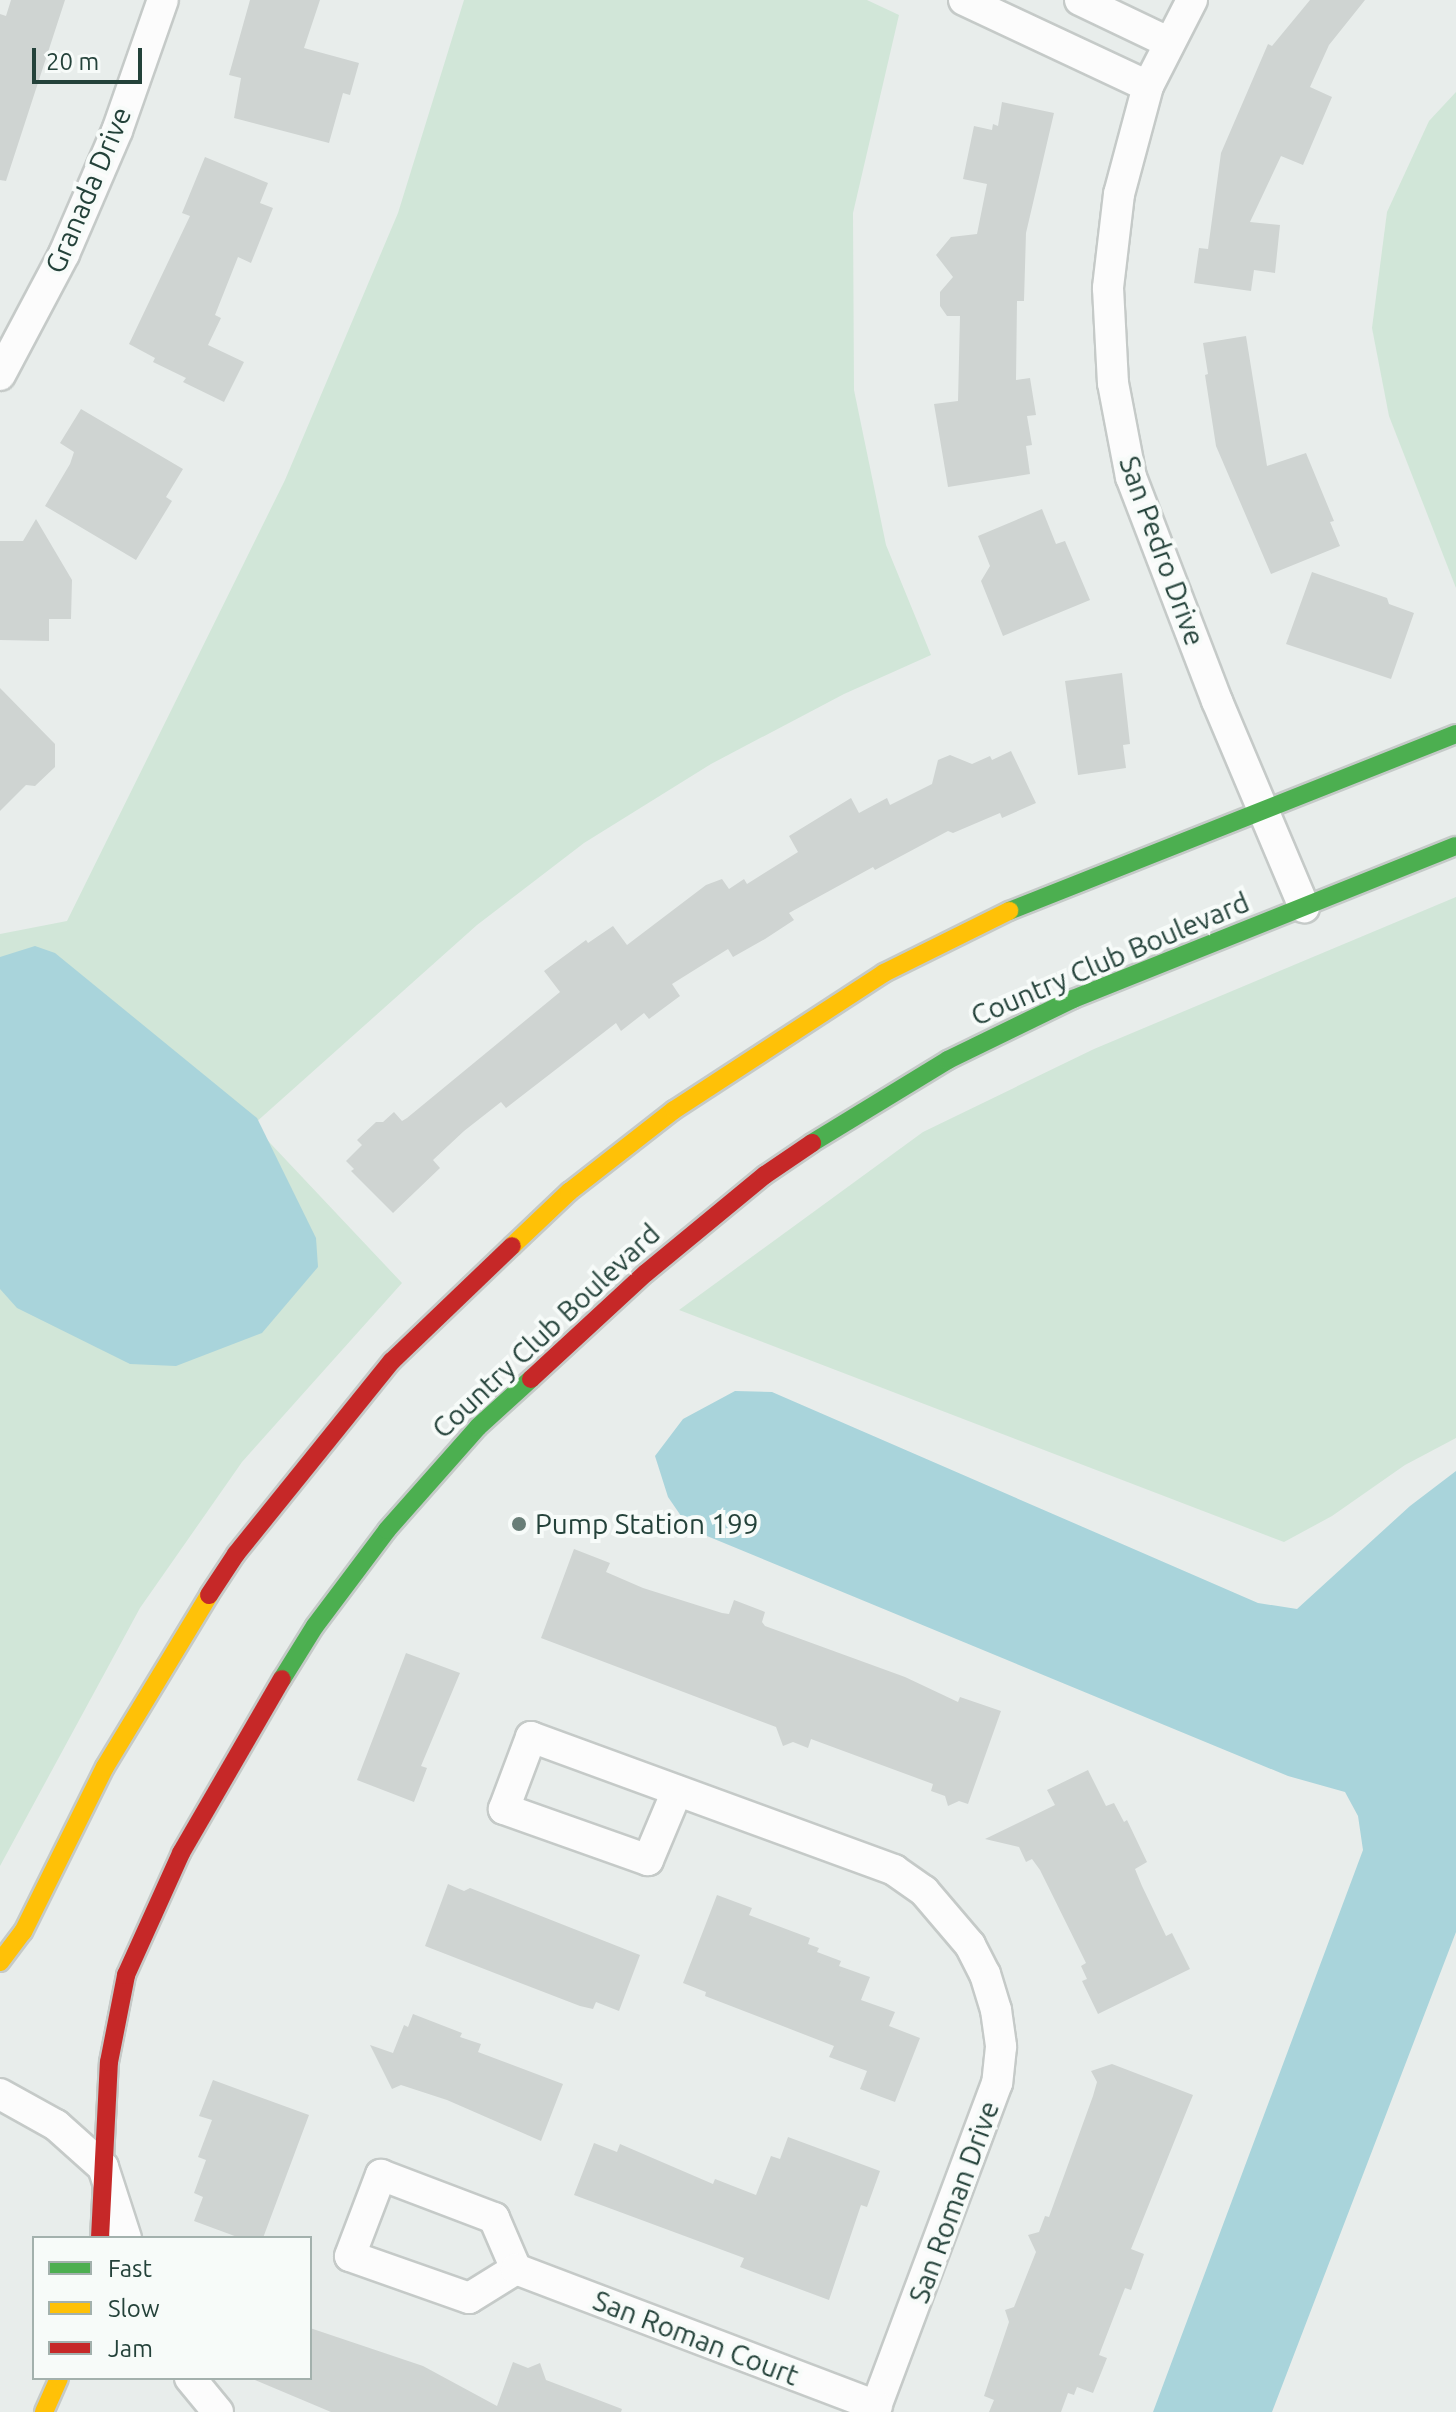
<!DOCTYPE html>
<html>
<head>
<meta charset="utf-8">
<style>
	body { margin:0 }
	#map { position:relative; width:1456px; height:2412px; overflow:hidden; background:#e8edeb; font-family:Ubuntu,sans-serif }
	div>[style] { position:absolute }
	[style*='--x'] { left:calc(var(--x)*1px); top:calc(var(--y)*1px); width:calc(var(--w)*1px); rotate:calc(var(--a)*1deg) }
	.green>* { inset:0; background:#d1e6d8 }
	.water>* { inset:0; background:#a9d4db }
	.building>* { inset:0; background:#cfd4d2 }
	.roads { filter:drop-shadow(2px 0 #c5cac8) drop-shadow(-2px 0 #c5cac8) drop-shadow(0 2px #c5cac8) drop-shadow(0 -2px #c5cac8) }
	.street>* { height:30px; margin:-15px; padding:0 15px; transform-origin:15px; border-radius:15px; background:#fcfcfc }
	.fast>* { height:18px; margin:-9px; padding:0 9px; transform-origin:9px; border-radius:9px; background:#4caf50 }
	.slow>* { height:18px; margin:-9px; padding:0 9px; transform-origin:9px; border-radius:9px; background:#ffc107 }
	.jam>* { height:18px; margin:-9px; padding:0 9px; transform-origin:9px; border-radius:9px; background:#c62828 }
	.dots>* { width:22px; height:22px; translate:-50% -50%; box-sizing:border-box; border:4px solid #f7fbf9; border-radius:50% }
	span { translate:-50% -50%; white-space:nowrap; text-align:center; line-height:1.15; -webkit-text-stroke:8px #f7fbf9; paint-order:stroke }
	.street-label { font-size:28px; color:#24423a }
	.poi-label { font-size:28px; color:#24423a }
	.left { translate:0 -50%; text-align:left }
	.legend { position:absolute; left:32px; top:2236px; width:280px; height:144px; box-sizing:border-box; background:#f7fbf9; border:2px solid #a3b1ad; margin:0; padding:10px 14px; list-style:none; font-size:24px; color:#24423a }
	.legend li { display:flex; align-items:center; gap:16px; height:40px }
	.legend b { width:40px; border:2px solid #a3b1ad }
	.scale { position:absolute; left:32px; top:48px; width:110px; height:36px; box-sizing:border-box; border:4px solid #24423a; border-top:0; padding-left:10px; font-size:24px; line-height:28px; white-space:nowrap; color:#24423a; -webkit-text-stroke:6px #f7fbf9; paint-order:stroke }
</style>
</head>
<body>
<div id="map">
	<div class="green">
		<div style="clip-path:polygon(464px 0,867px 0,899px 15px,853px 213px,854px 390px,886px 545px,931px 655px,844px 694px,711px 764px,584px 843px,477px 925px,253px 1125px,402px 1283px,242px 1462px,140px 1608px,0 1866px,0 934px,67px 921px,285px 480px,398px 213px)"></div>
		<div style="clip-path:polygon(1456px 92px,1456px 588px,1389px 416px,1372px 328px,1387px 212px,1429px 121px)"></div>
		<div style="clip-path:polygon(1456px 897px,1456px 1438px,1405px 1465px,1332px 1516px,1284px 1542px,679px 1310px,923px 1132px,1094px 1049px)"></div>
	</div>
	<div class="water">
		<div style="clip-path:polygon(35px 946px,55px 953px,257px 1118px,316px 1238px,318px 1267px,262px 1333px,176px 1366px,130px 1364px,17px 1308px,0 1289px,0 957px)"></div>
		<div style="clip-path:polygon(735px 1391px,772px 1392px,1258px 1603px,1297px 1609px,1410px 1506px,1456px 1471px,1456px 1932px,1272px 2412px,1153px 2412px,1363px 1850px,1358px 1816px,1345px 1792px,1288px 1776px,690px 1529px,668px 1497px,655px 1456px,683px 1419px)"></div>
	</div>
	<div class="building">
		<div style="clip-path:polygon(11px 0,65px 0,6px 181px,0 180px,0 14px,6px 16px)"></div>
		<div style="clip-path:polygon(250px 0,320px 0,304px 48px,359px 63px,350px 95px,343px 93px,329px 143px,234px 118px,241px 78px,229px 75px)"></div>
		<div style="clip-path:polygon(1310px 0,1365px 0,1329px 45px,1310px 87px,1332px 97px,1303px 165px,1281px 156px,1250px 222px,1280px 225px,1275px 273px,1254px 270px,1251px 291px,1194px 283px,1199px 248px,1208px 249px,1221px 153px,1268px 44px,1272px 46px)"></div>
		<div style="clip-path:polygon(1002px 102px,1054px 113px,1026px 233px,1024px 301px,1017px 301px,1016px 380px,1030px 378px,1036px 415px,1027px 416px,1032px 445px,1026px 446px,1030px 474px,948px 487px,934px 404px,958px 401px,960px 316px,947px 316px,940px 306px,940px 292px,953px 277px,936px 255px,951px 237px,977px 234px,987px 184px,963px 179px,974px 126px,992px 130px,993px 124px,998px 126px)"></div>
		<div style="clip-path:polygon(205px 157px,268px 183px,260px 203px,273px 208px,251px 263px,238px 257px,215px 315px,221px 318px,208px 345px,244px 362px,224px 402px,183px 382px,186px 378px,153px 362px,155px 358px,129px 344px,190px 216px,182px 213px)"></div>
		<div style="clip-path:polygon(1246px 336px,1267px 466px,1306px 453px,1334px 521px,1330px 522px,1340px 546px,1271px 574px,1216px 446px,1205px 375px,1208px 374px,1203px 343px)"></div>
		<div style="clip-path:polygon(81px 409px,183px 469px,166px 497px,172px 501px,136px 560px,45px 506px,70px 464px,74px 452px,60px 443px)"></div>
		<div style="clip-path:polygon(1042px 509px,1056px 544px,1065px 541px,1090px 600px,1003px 636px,981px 581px,990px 566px,978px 536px)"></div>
		<div style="clip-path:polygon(36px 519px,72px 580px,71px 619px,49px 619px,49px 641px,0 640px,0 541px,23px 541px)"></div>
		<div style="clip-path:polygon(1312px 572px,1387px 598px,1389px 604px,1414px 613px,1391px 679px,1286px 644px)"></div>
		<div style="clip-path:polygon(1122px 673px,1130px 744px,1123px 745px,1126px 768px,1078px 775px,1065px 681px)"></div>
		<div style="clip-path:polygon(0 688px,55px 744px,55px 767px,35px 786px,26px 785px,0 811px)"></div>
		<div style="clip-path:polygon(1011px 751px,1036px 803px,1002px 818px,1000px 813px,953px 833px,948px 831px,875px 870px,873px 867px,789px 913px,794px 920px,765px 939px,733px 957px,728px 949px,672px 984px,680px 996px,649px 1019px,644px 1013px,621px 1031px,616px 1023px,506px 1108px,501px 1102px,464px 1131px,433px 1160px,440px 1168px,393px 1213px,351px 1171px,354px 1169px,346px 1161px,362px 1145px,357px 1140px,376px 1122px,383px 1122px,394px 1112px,402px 1121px,407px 1118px,560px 992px,544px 971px,586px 940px,588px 943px,613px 926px,627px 945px,706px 885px,722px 879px,729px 889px,744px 879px,747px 884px,798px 852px,789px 836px,851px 798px,859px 813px,887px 798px,890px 805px,932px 784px,938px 760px,950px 755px,972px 764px,990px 756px,992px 760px)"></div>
		<div style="clip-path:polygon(574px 1549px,610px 1563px,606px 1572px,643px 1588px,722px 1613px,729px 1614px,734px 1600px,765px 1612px,762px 1622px,765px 1626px,905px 1677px,958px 1702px,960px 1697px,1001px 1711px,968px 1804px,959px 1801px,948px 1806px,945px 1796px,931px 1791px,933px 1784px,811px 1739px,808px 1748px,793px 1742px,783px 1746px,776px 1727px,541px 1638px)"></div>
		<div style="clip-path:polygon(406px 1653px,460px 1673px,421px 1766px,427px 1768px,414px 1802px,357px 1780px)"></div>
		<div style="clip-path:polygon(1088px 1770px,1106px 1806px,1114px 1803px,1124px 1822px,1127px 1820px,1147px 1862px,1135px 1869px,1142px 1886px,1166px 1936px,1172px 1933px,1190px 1969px,1098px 2014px,1082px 1981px,1087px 1979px,1081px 1966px,1086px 1963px,1040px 1870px,1032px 1859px,1026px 1862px,1019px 1847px,985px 1839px,1055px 1805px,1047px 1790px)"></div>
		<div style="clip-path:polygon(448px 1884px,464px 1891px,470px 1888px,640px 1955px,619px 2011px,596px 2002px,593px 2009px,580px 2006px,425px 1946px)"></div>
		<div style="clip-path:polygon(717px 1895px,752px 1908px,749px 1915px,810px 1938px,808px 1944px,819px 1948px,817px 1952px,841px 1961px,839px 1966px,870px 1977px,861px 2000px,895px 2012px,889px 2026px,920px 2038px,895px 2102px,860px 2089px,867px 2071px,829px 2057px,834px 2046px,705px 1996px,706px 1992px,683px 1983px)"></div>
		<div style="clip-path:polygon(413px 2014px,462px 2033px,460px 2037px,481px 2044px,478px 2052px,563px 2084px,541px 2141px,447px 2100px,401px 2085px,392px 2089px,370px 2045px,393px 2053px,404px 2025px,408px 2027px)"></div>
		<div style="clip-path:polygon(1112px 2064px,1193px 2095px,1131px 2249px,1144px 2254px,1131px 2290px,1125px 2288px,1099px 2355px,1107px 2358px,1093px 2393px,1077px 2387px,1074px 2395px,1068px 2393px,1061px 2412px,989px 2412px,994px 2400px,984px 2396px,1009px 2322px,1005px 2310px,1014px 2307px,1036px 2252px,1028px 2235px,1039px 2232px,1045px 2216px,1049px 2217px,1093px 2096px,1097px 2082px,1091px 2071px)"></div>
		<div style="clip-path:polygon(213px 2080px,309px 2115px,263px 2238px,240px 2238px,194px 2221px,203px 2197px,194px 2193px,206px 2160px,198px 2157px,212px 2120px,199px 2116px)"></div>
		<div style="clip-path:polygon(788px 2137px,880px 2171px,867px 2207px,861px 2205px,829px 2300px,740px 2267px,744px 2258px,574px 2195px,594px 2143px,617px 2152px,620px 2144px,713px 2184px,715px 2179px,756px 2195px,771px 2156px,780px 2159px)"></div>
		<div style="clip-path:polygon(310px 2328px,423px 2366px,497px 2406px,513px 2362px,528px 2368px,540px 2363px,546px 2380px,622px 2409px,621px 2412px,331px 2412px,255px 2380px,310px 2378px)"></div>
	</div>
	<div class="roads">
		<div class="street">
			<div style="--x:964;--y:0;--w:203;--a:25.1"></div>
			<div style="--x:1080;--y:0;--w:98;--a:25.5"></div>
			<div style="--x:1192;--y:0;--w:97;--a:117.1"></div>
			<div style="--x:1148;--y:86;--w:112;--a:105"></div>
			<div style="--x:1119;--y:194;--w:95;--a:96.7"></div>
			<div style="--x:1108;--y:288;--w:95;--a:87"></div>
			<div style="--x:1113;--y:383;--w:96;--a:79.2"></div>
			<div style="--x:1131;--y:477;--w:240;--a:69"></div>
			<div style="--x:1217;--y:701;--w:224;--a:67.1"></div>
			<div style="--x:0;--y:375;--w:137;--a:-62.1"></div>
			<div style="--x:64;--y:254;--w:134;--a:-66.7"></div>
			<div style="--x:117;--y:131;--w:139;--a:-70.7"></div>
			<div style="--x:677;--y:1791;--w:75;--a:112.8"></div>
			<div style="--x:648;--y:1860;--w:153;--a:-160.5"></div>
			<div style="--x:504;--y:1809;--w:77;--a:-69.4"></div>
			<div style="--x:531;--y:1737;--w:387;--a:20.1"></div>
			<div style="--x:894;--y:1870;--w:37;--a:35"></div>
			<div style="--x:924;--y:1891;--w:71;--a:49.6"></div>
			<div style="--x:970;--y:1945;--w:33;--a:63"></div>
			<div style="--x:985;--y:1974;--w:38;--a:73"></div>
			<div style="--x:996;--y:2010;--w:37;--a:82"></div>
			<div style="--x:1001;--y:2047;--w:36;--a:96"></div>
			<div style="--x:997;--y:2083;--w:351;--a:110.5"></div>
			<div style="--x:0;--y:2094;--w:64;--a:29"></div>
			<div style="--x:56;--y:2125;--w:63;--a:41.8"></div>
			<div style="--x:103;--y:2167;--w:75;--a:72.1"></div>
			<div style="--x:516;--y:2269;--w:55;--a:148.3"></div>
			<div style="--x:469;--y:2298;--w:126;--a:-160.6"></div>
			<div style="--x:350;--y:2256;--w:87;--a:-69.1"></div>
			<div style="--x:381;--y:2175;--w:121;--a:20.8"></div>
			<div style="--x:494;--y:2218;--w:56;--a:66.7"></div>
			<div style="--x:516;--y:2269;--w:386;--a:20.8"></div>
			<div style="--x:190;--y:2378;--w:44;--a:50.5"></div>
		</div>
		<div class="fast">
			<div style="--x:1009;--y:911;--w:481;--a:-21.6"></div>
			<div style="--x:812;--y:1143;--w:159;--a:-31.4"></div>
			<div style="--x:948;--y:1060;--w:139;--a:-26"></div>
			<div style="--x:1073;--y:999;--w:412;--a:-21.8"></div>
			<div style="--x:282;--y:1679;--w:62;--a:-58.1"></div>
			<div style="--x:315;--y:1626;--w:120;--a:-53.1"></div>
			<div style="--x:387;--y:1530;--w:137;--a:-48.5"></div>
			<div style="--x:478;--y:1427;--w:72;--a:-42.2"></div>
		</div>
		<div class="slow">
			<div style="--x:512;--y:1246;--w:79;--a:-43.5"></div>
			<div style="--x:569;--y:1192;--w:133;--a:-38"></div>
			<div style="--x:674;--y:1110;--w:251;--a:-33.1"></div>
			<div style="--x:884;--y:973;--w:140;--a:-26.4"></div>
			<div style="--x:0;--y:1962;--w:38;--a:-53"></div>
			<div style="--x:23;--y:1932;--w:184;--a:-63.6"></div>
			<div style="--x:105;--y:1767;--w:201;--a:-58.8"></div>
			<div style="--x:44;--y:2412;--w:37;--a:-66"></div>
		</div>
		<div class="jam">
			<div style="--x:531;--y:1379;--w:156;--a:-42.7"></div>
			<div style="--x:646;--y:1273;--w:154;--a:-39.5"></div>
			<div style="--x:765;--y:1175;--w:57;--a:-34.2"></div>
			<div style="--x:209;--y:1595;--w:49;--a:-56.6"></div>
			<div style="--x:236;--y:1554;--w:248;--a:-51.1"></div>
			<div style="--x:392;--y:1361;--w:166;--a:-43.8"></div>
			<div style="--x:100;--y:2238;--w:176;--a:-87.1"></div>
			<div style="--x:109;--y:2062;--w:89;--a:-78.9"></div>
			<div style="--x:126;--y:1975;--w:134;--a:-65.7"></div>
			<div style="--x:181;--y:1853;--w:201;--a:-59.9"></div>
		</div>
	</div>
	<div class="dots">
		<div style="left:519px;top:1524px;background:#697e78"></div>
	</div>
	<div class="street-label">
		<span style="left:88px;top:190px;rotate:-67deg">Granada Drive</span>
		<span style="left:1162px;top:551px;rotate:70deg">San Pedro Drive</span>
		<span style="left:1110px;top:959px;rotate:-23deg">Country Club Boulevard</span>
		<span style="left:546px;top:1331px;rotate:-43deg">Country Club Boulevard</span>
		<span style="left:954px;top:2202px;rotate:-70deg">San Roman Drive</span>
		<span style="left:696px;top:2338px;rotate:21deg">San Roman Court</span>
	</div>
	<div class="poi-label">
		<span class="left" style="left:535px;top:1524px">Pump Station 199</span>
	</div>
	<ul class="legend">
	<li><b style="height:10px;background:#4caf50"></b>Fast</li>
	<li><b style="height:10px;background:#ffc107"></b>Slow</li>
	<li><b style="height:10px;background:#c62828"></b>Jam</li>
	</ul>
	<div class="scale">20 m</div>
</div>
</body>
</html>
